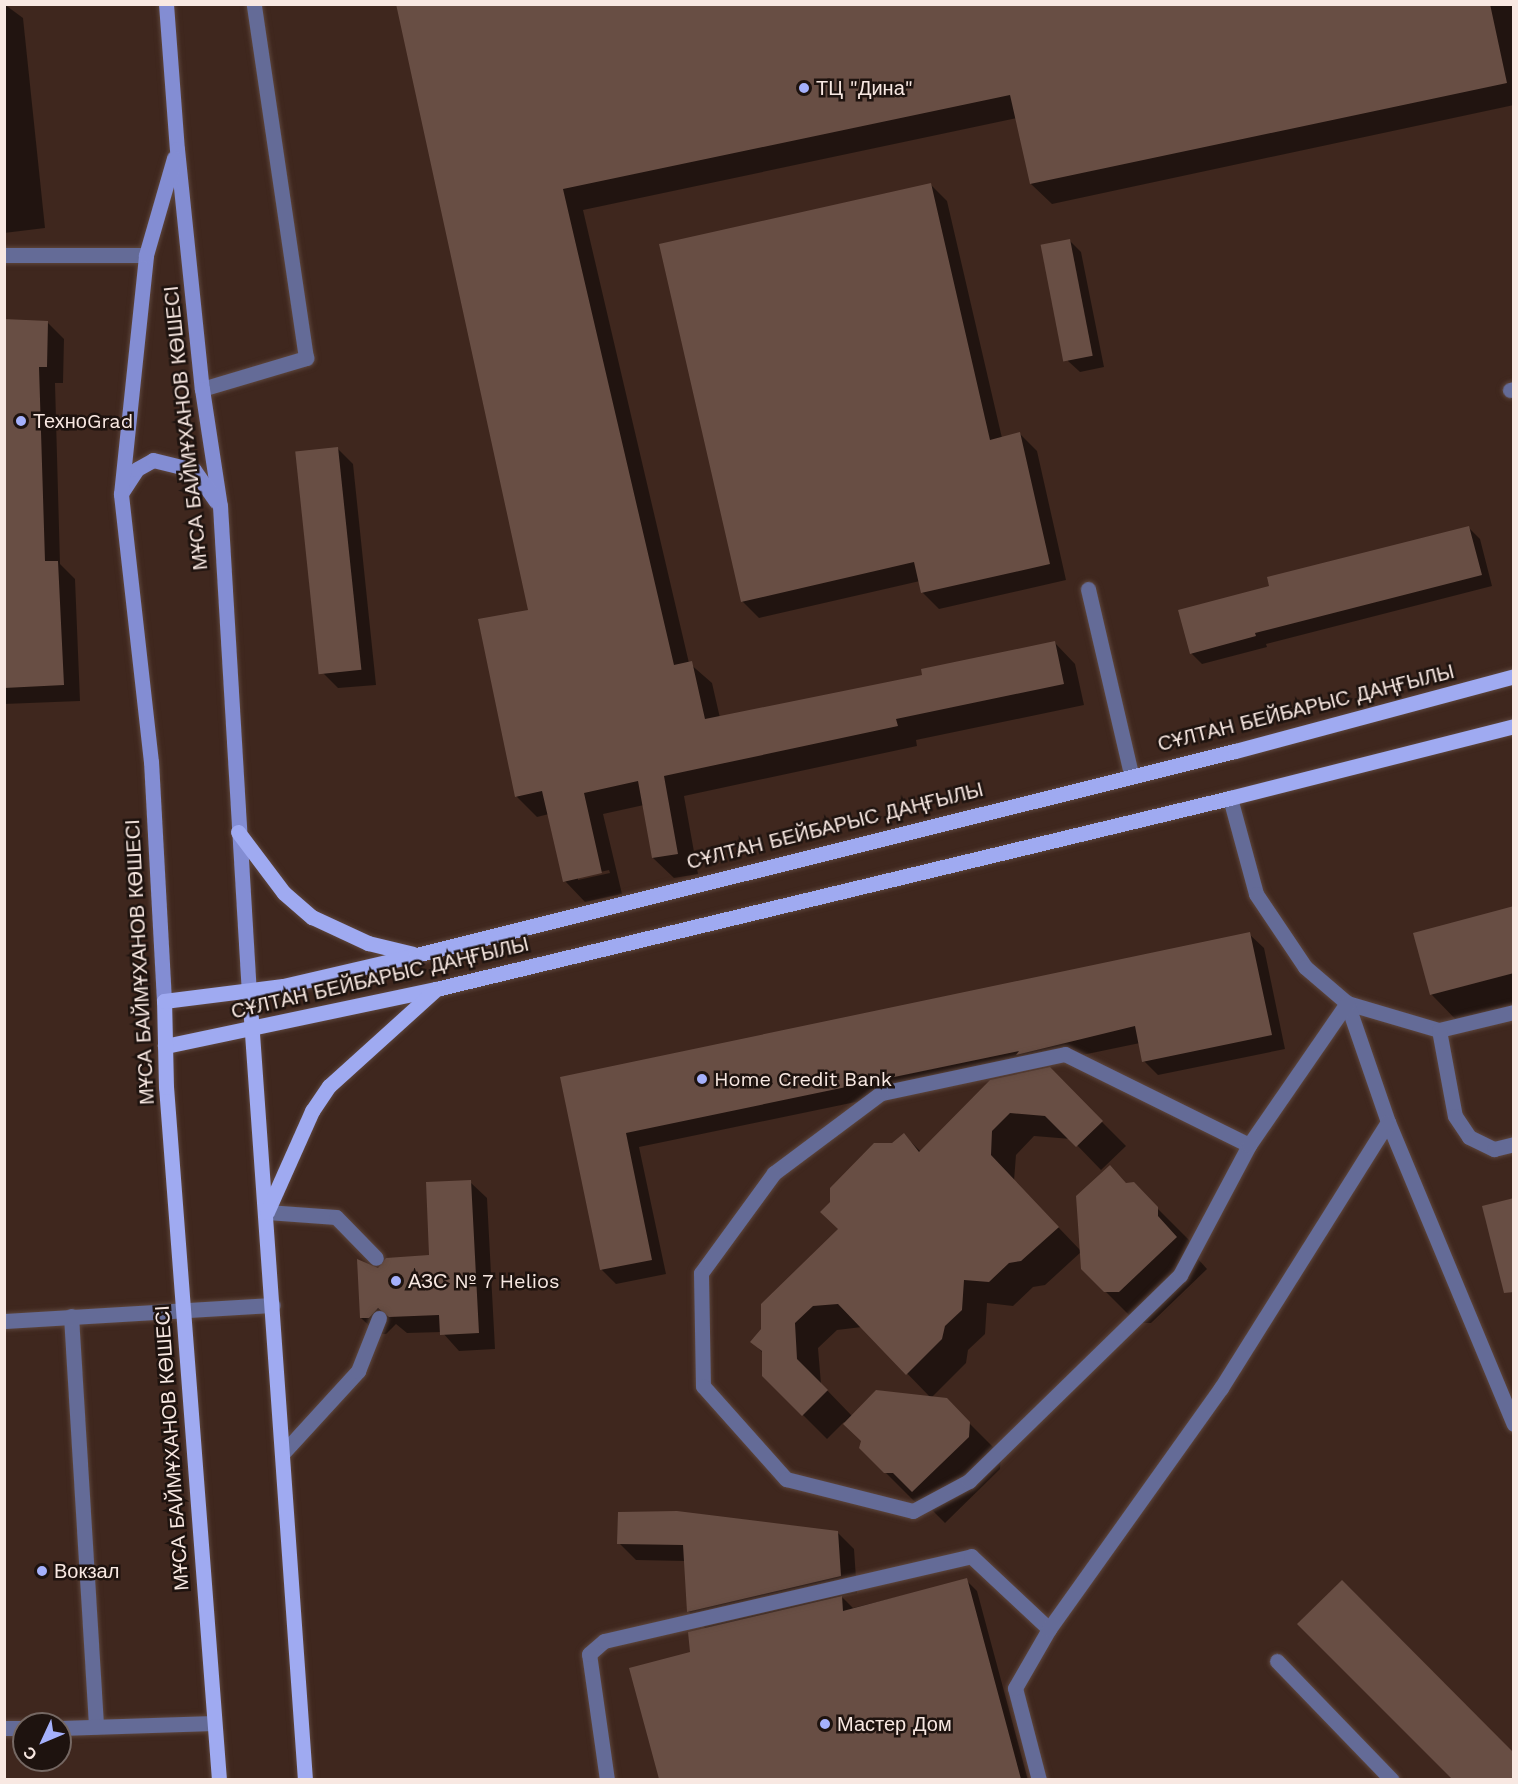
<!DOCTYPE html>
<meta charset="utf-8">
<style>
body{margin:0}
#map{position:relative;width:1518px;height:1784px;overflow:hidden;background:#3f271e;font-family:"Work Sans",sans-serif}
div>[style]{position:absolute}
.shadow>*{inset:0;background:#0007}
.building>*{inset:0;background:#684e44;transform-origin:0 0}
.roads{filter:drop-shadow(0 0 2px #5d463d) drop-shadow(0 0 2px #5d463d)}
.lane>*{height:15px;margin:-7.5px;padding:0 7.5px;transform-origin:7.5px;border-radius:7.5px;background:#646b97}
.secondary>*{height:15px;margin:-7.5px;padding:0 7.5px;transform-origin:7.5px;border-radius:7.5px;background:#838dd3}
.primary>*{height:15px;margin:-7.5px;padding:0 7.5px;transform-origin:7.5px;border-radius:7.5px;background:#9faaf1}
.dots>*{width:16px;height:16px;translate:-50% -50%;box-sizing:border-box;border:3px solid #1e130f;border-radius:50%}
span{translate:-50% -50%;white-space:nowrap;text-align:center;line-height:1.15;-webkit-text-stroke:5px #1e130f;paint-order:stroke}
.poi-label{font-size:20px;color:#f8e8e2}
.left{translate:0 -50%;text-align:left}
.street-label{font-size:20px;color:#f8e8e2}
.frame{position:absolute;inset:0;border:6px solid #f8e8e2;pointer-events:none}
.north{position:absolute;left:12px;top:1712px;width:60px;height:60px;box-sizing:border-box;background:#1e130f;border:2px solid #756863;border-radius:50%;rotate:226deg;font-size:16px;font-weight:700;line-height:24px;text-align:center;color:#f8e8e2}
.north::after{content:'';display:block;margin:auto;width:21px;height:27px;background:#a5b1fc;clip-path:polygon(50% 0,100% 100%,50% 72%,0 100%)}
</style>
<div id="map">
<div class="shadow">
<div style="clip-path:polygon(4px 4px,23px 18px,45px 228px,4px 233px)"></div>
<div style="clip-path:polygon(evenodd,398px 4px,1514px 4px,1514px 105px,1052px 204px,1031px 184px,1017px 118px,583px 210px,689px 663px,712px 683px,720px 718px,924px 676px,1055px 643px,1075px 664px,1084px 705px,916px 740px,917px 746px,684px 796px,698px 874px,674px 878px,653px 858px,644px 805px,603px 814px,622px 894px,585px 902px,565px 881px,549px 814px,537px 817px,516px 796px,530px 611px,398px 4px,609px 870px,610px 873px,578px 880px,578px 877px,609px 870px)"></div>
<div style="clip-path:polygon(930px 184px,947px 201px,1002px 438px,1020px 434px,1037px 451px,1066px 580px,939px 609px,922px 592px,920px 581px,759px 618px,742px 601px)"></div>
<div style="clip-path:polygon(1070px 241px,1081px 252px,1104px 367px,1080px 372px,1068px 361px)"></div>
<div style="clip-path:polygon(4px 321px,47px 322px,64px 339px,63px 383px,55px 383px,60px 564px,75px 579px,80px 701px,4px 704px)"></div>
<div style="clip-path:polygon(338px 449px,353px 464px,376px 685px,338px 688px,323px 673px)"></div>
<div style="clip-path:polygon(1469px 528px,1480px 539px,1492px 586px,1266px 644px,1267px 647px,1202px 664px,1191px 653px,1271px 587px)"></div>
<div style="clip-path:polygon(1514px 908px,1514px 1012px,1462px 1026px,1431px 994px)"></div>
<div style="clip-path:polygon(1249px 934px,1264px 948px,1285px 1049px,1158px 1075px,1144px 1061px,1140px 1043px,639px 1147px,666px 1274px,616px 1284px,602px 1270px,562px 1078px)"></div>
<div style="clip-path:polygon(1049px 1069px,1126px 1146px,1101px 1170px,1071px 1139px,1034px 1136px,1016px 1155px,1014px 1181px,1081px 1251px,1127px 1185px,1133px 1184px,1189px 1240px,1189px 1249px,1207px 1269px,1151px 1323px,1137px 1323px,1082px 1268px,1081px 1252px,1045px 1285px,1033px 1287px,1013px 1306px,987px 1303px,985px 1334px,968px 1350px,966px 1363px,931px 1398px,862px 1327px,837px 1330px,818px 1348px,821px 1384px,853px 1417px,946px 1400px,1001px 1455px,1000px 1469px,945px 1523px,926px 1504px,917px 1504px,861px 1448px,863px 1441px,844px 1422px,827px 1439px,764px 1376px,763px 1353px,752px 1341px,840px 1229px,892px 1144px,904px 1135px,921px 1152px)"></div>
<div style="clip-path:polygon(470px 1182px,487px 1198px,495px 1349px,459px 1351px,442px 1332px,407px 1333px,396px 1324px,386px 1334px,378px 1334px,361px 1318px,378px 1269px,431px 1257px)"></div>
<div style="clip-path:polygon(837px 1532px,854px 1549px,857px 1593px,841px 1596px,853px 1608px,966px 1580px,977px 1591px,1028px 1780px,661px 1780px,631px 1669px,691px 1653px,706px 1629px,688px 1611px,685px 1561px,636px 1560px,619px 1543px)"></div>
<div style="clip-path:polygon(1299px 1624px,1514px 1755px,1514px 1780px,1454px 1780px)"></div>
</div>
<div class="building">
<div style="clip-path:polygon(396px 4px,1490px 4px,1507px 83px,1030px 184px,1010px 95px,563px 189px,674px 665px,692px 661px,705px 719px,922px 675px,921px 669px,1055px 641px,1064px 684px,896px 719px,898px 726px,664px 776px,678px 854px,652px 858px,638px 781px,584px 793px,602px 873px,563px 882px,542px 791px,515px 797px,478px 619px,528px 610px)"></div>
<div style="clip-path:polygon(931px 183px,990px 440px,1020px 432px,1050px 564px,921px 593px,914px 562px,741px 602px,659px 244px)"></div>
<div style="left:1070px;top:239px;width:119px;height:30px;rotate:79deg"></div>
<div style="clip-path:polygon(4px 319px,48px 321px,47px 367px,39px 367px,45px 561px,58px 561px,64px 685px,4px 688px)"></div>
<div style="left:338px;top:447px;width:224px;height:43px;rotate:84deg"></div>
<div style="clip-path:polygon(1469px 526px,1482px 575px,1255px 633px,1256px 636px,1190px 654px,1178px 610px,1269px 586px,1267px 577px)"></div>
<div style="clip-path:polygon(1514px 906px,1514px 973px,1430px 995px,1413px 933px)"></div>
<div style="clip-path:polygon(1250px 932px,1272px 1035px,1142px 1062px,1135px 1026px,1016px 1055px,1019px 1051px,626px 1133px,652px 1260px,600px 1270px,560px 1077px)"></div>
<div style="clip-path:polygon(1050px 1067px,1103px 1121px,1076px 1147px,1045px 1116px,1010px 1113px,992px 1131px,991px 1155px,1059px 1227px,1021px 1261px,1009px 1263px,989px 1282px,964px 1280px,962px 1310px,945px 1326px,942px 1339px,906px 1375px,838px 1304px,813px 1306px,795px 1323px,797px 1359px,828px 1390px,802px 1416px,762px 1376px,762px 1351px,750px 1342px,761px 1329px,761px 1304px,838px 1229px,820px 1212px,830px 1202px,830px 1188px,874px 1143px,892px 1143px,904px 1133px,919px 1152px,990px 1080px)"></div>
<div style="clip-path:polygon(1110px 1165px,1126px 1183px,1134px 1182px,1158px 1207px,1158px 1216px,1177px 1237px,1119px 1292px,1104px 1292px,1081px 1269px,1076px 1196px)"></div>
<div style="clip-path:polygon(471px 1180px,479px 1333px,440px 1335px,439px 1315px,389px 1317px,378px 1308px,369px 1318px,360px 1318px,357px 1259px,378px 1268px,386px 1258px,429px 1255px,426px 1182px)"></div>
<div style="clip-path:polygon(1514px 1198px,1514px 1292px,1504px 1293px,1482px 1206px)"></div>
<div style="clip-path:polygon(876px 1390px,947px 1398px,970px 1422px,969px 1437px,912px 1492px,893px 1473px,884px 1473px,859px 1448px,861px 1441px,843px 1424px)"></div>
<div style="clip-path:polygon(677px 1511px,838px 1531px,841px 1576px,687px 1612px,683px 1545px,617px 1544px,618px 1512px)"></div>
<div style="clip-path:polygon(967px 1578px,1021px 1779px,659px 1779px,629px 1668px,690px 1652px,688px 1632px,842px 1596px,843px 1611px)"></div>
<div style="clip-path:polygon(1342px 1580px,1514px 1753px,1514px 1779px,1452px 1779px,1297px 1624px)"></div>
</div>
<div class="roads">
<div class="lane">
<div style="left:4px;top:255px;width:142px"></div>
<div style="left:202px;top:389px;width:109px;rotate:-16.6deg"></div>
<div style="left:306px;top:358px;width:358px;rotate:-98.4deg"></div>
<div style="left:1510px;top:390px;width:4px;rotate:-14deg"></div>
<div style="left:1088px;top:589px;width:190px;rotate:76.9deg"></div>
<div style="left:1230px;top:798px;width:99px;rotate:74.8deg"></div>
<div style="left:1256px;top:894px;width:88px;rotate:56.1deg"></div>
<div style="left:1305px;top:967px;width:55px;rotate:40.6deg"></div>
<div style="left:1347px;top:1003px;width:96px;rotate:16.4deg"></div>
<div style="left:1439px;top:1030px;width:77px;rotate:-13.5deg"></div>
<div style="left:1347px;top:1003px;width:126px;rotate:71deg"></div>
<div style="left:1388px;top:1122px;width:327px;rotate:67.4deg"></div>
<div style="left:1439px;top:1030px;width:87px;rotate:79.5deg"></div>
<div style="left:1455px;top:1116px;width:25px;rotate:56deg"></div>
<div style="left:1469px;top:1137px;width:28px;rotate:26deg"></div>
<div style="left:1494px;top:1149px;width:21px;rotate:-14deg"></div>
<div style="left:1249px;top:1145px;width:205px;rotate:-153.7deg"></div>
<div style="left:1065px;top:1054px;width:188px;rotate:168deg"></div>
<div style="left:881px;top:1093px;width:134px;rotate:143.2deg"></div>
<div style="left:774px;top:1173px;width:124px;rotate:126.1deg"></div>
<div style="left:701px;top:1273px;width:113px;rotate:89deg"></div>
<div style="left:703px;top:1386px;width:125px;rotate:48.3deg"></div>
<div style="left:786px;top:1479px;width:131px;rotate:14.1deg"></div>
<div style="left:913px;top:1511px;width:64px;rotate:-28.2deg"></div>
<div style="left:969px;top:1481px;width:295px;rotate:-44.3deg"></div>
<div style="left:1180px;top:1275px;width:147px;rotate:-62deg"></div>
<div style="left:1249px;top:1145px;width:173px;rotate:-55.4deg"></div>
<div style="left:267px;top:1212px;width:69px;rotate:4.1deg"></div>
<div style="left:336px;top:1217px;width:57px;rotate:45.7deg"></div>
<div style="left:71px;top:1316px;width:411px;rotate:86.5deg"></div>
<div style="left:4px;top:1321px;width:269px;rotate:-3.4deg"></div>
<div style="left:282px;top:1454px;width:113px;rotate:-47.5deg"></div>
<div style="left:358px;top:1371px;width:57px;rotate:-68.4deg"></div>
<div style="left:1277px;top:1661px;width:165px;rotate:46deg"></div>
<div style="left:4px;top:1728px;width:20px"></div>
<div style="left:60px;top:1728px;width:154px;rotate:-1.9deg"></div>
<div style="left:607px;top:1780px;width:127px;rotate:-98.1deg"></div>
<div style="left:589px;top:1654px;width:20px;rotate:-41deg"></div>
<div style="left:604px;top:1641px;width:377px;rotate:-13deg"></div>
<div style="left:971px;top:1556px;width:107px;rotate:43.1deg"></div>
<div style="left:1039px;top:1780px;width:95px;rotate:-104.6deg"></div>
<div style="left:1015px;top:1688px;width:68px;rotate:-60deg"></div>
<div style="left:1049px;top:1629px;width:296px;rotate:-54.5deg"></div>
<div style="left:1221px;top:1388px;width:314px;rotate:-57.9deg"></div>
</div>
<div class="secondary">
<div style="left:166px;top:4px;width:145px;rotate:85.7deg"></div>
<div style="left:177px;top:149px;width:241px;rotate:84.1deg"></div>
<div style="left:202px;top:389px;width:118px;rotate:81.3deg"></div>
<div style="left:220px;top:506px;width:486px;rotate:86.6deg"></div>
<div style="left:122px;top:492px;width:27px;rotate:-57deg"></div>
<div style="left:137px;top:469px;width:18px;rotate:-29deg"></div>
<div style="left:153px;top:460px;width:42px;rotate:13.7deg"></div>
<div style="left:194px;top:470px;width:38px;rotate:55deg"></div>
<div style="left:164px;top:1001px;width:239px;rotate:-93.1deg"></div>
<div style="left:151px;top:762px;width:270px;rotate:-96.4deg"></div>
<div style="left:121px;top:494px;width:240px;rotate:-84deg"></div>
<div style="left:146px;top:255px;width:101px;rotate:-73.9deg"></div>
</div>
<div class="primary">
<div style="left:238px;top:832px;width:76px;rotate:53deg"></div>
<div style="left:284px;top:893px;width:37px;rotate:41deg"></div>
<div style="left:312px;top:917px;width:62px;rotate:24.9deg"></div>
<div style="left:368px;top:943px;width:46px;rotate:13.7deg"></div>
<div style="left:249px;top:991px;width:791px;rotate:85.94deg"></div>
<div style="left:165px;top:1046px;width:277px;rotate:-11.9deg"></div>
<div style="left:436px;top:989px;width:817px;rotate:-13.53deg"></div>
<div style="left:1230px;top:798px;width:293px;rotate:-14.2deg"></div>
<div style="left:267px;top:1212px;width:111px;rotate:-66deg"></div>
<div style="left:312px;top:1111px;width:30px;rotate:-56deg"></div>
<div style="left:329px;top:1086px;width:142px;rotate:-42.1deg"></div>
<div style="left:219px;top:1780px;width:695px;rotate:-94.37deg"></div>
<div style="left:166px;top:1087px;width:86px;rotate:-91.3deg"></div>
<div style="left:164px;top:1001px;width:120px;rotate:-7.2deg"></div>
<div style="left:283px;top:986px;width:137px;rotate:-13.1deg"></div>
<div style="left:416px;top:955px;width:844px;rotate:-13.99deg"></div>
<div style="left:1235px;top:751px;width:289px;rotate:-15deg"></div>
</div>
</div>
<div class="dots">
<div style="left:804px;top:88px;background:#a5b1fc"></div>
<div style="left:21px;top:421px;background:#a5b1fc"></div>
<div style="left:702px;top:1079px;background:#a5b1fc"></div>
<div style="left:396px;top:1281px;background:#a5b1fc"></div>
<div style="left:42px;top:1571px;background:#a5b1fc"></div>
<div style="left:825px;top:1724px;background:#a5b1fc"></div>
</div>
<div class="poi-label">
<span class="left" style="left:816px;top:88px">ТЦ "Дина"</span>
<span class="left" style="left:33px;top:421px">ТехноGrad</span>
<span class="left" style="left:714px;top:1079px">Home Credit Bank</span>
<span class="left" style="left:408px;top:1281px">АЗС № 7 Helios</span>
<span class="left" style="left:54px;top:1571px">Вокзал</span>
<span class="left" style="left:837px;top:1724px">Мастер Дом</span>
</div>
<div class="street-label">
<span style="left:186px;top:428px;rotate:-96deg">МҰСА БАЙМҰХАНОВ КӨШЕСІ</span>
<span style="left:1306px;top:708px;rotate:-14deg">СҰЛТАН БЕЙБАРЫС ДАҢҒЫЛЫ</span>
<span style="left:835px;top:826px;rotate:-14deg">СҰЛТАН БЕЙБАРЫС ДАҢҒЫЛЫ</span>
<span style="left:140px;top:962px;rotate:-93deg">МҰСА БАЙМҰХАНОВ КӨШЕСІ</span>
<span style="left:380px;top:978px;rotate:-13deg">СҰЛТАН БЕЙБАРЫС ДАҢҒЫЛЫ</span>
<span style="left:172px;top:1448px;rotate:-94deg">МҰСА БАЙМҰХАНОВ КӨШЕСІ</span>
</div>
<div class="frame"></div>
<div class="north">С</div>
</div>
